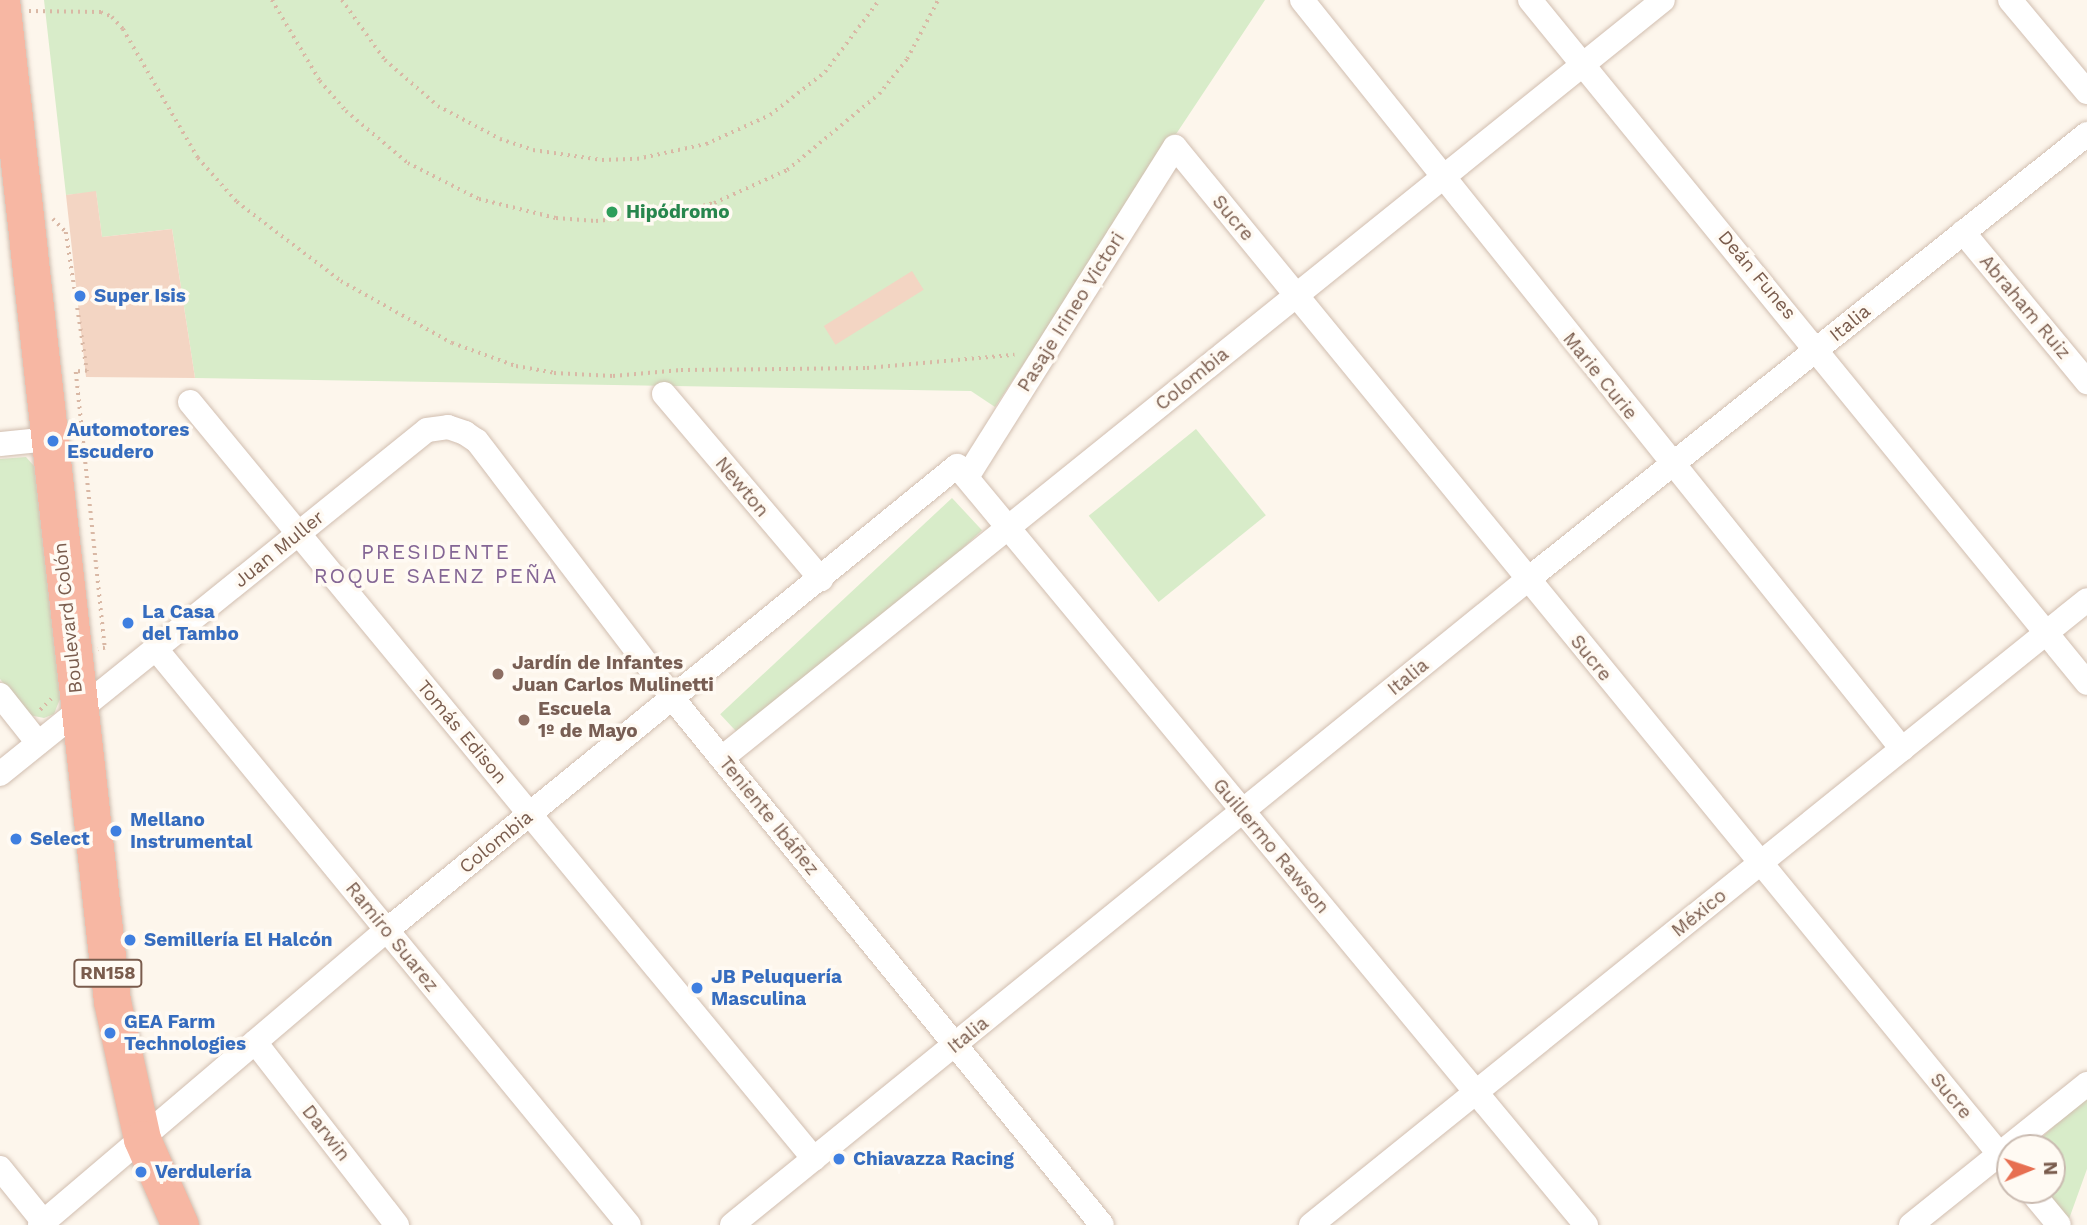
<!DOCTYPE html>
<meta charset="utf-8">
<style>
body{margin:0}
#map{position:relative;width:2087px;height:1225px;overflow:hidden;background:#fdf6ec;font-family:"Work Sans",sans-serif}
div>[style]{position:absolute}
.green>*{inset:0;background:#d8ecc9;transform-origin:0 0}
.building>*{inset:0;background:#f3d5c3;transform-origin:0 0}
.path>*{height:3.5px;margin-top:-1.75px;transform-origin:0;background:repeating-linear-gradient(90deg,#d9b8a5 0 2px,transparent 0 7px)}
.roads{filter:drop-shadow(0 0 2px #d1beb0) drop-shadow(0 0 2px #d1beb0)}
.minor>*{height:24px;margin:-12px;padding:0 12px;transform-origin:12px;border-radius:12px;background:#fff}
.highway>*{height:37px;margin:-18.5px;padding:0 18.5px;transform-origin:18.5px;border-radius:18.5px;background:#f7b7a3}
.dots>*{width:19px;height:19px;translate:-50% -50%;box-sizing:border-box;border:4px solid #fffaf3;border-radius:50%}
span{translate:-50% -50%;white-space:nowrap;text-align:center;line-height:1.15;-webkit-text-stroke:7px #fffaf3;paint-order:stroke}
.shield-label span{padding:2px 5px;background:#fffaf3;border:2px solid;border-radius:5px;-webkit-text-stroke-width:0}
.shield-label{font-size:18px;color:#7a5c4d;font-weight:700}
.leisure-label{font-size:19px;color:#27864d;font-weight:700}
.left{translate:0 -50%;text-align:left}
.street-label{font-size:19px;color:#7a5c4d}
.shop-label{font-size:19px;color:#366cbe;font-weight:700}
.education-label{font-size:19px;color:#785e54;font-weight:700}
.neighbourhood-label{font-size:21px;color:#846695;letter-spacing:2px}
.north{position:absolute;left:1996px;top:1134px;width:70px;height:70px;box-sizing:border-box;background:#fffaf3;border:2px solid #cabbb1;border-radius:50%;rotate:88deg;font-size:19px;font-weight:700;line-height:28px;text-align:center;color:#7a5c4d}
.north::after{content:'';display:block;margin:auto;width:24px;height:32px;background:#e76f51;clip-path:polygon(50% 0,100% 100%,50% 72%,0 100%)}
</style>
<div id="map">
<div class="green">
<div style="clip-path:polygon(44px 0,1265px 0,995px 407px,971px 391px,195px 378px,172px 229px,102px 237px,96px 192px,66px 195px)"></div>
<div style="left:1196px;top:429px;width:111px;height:138px;rotate:51deg"></div>
<div style="clip-path:polygon(26px 457px,34px 466px,60px 699px,54px 714px,44px 718px,29px 715px,0 679px,0 459px)"></div>
<div style="left:952px;top:498px;width:44px;height:317px;rotate:47deg"></div>
<div style="clip-path:polygon(2087px 1096px,2087px 1169px,2069px 1219px,2045px 1190px,2052px 1190px,2052px 1148px,2030px 1148px)"></div>
</div>
<div class="building">
<div style="clip-path:polygon(96px 191px,102px 237px,172px 229px,195px 378px,86px 377px,66px 195px)"></div>
<div style="left:912px;top:271px;width:22px;height:104px;rotate:58deg"></div>
</div>
<div class="path">
<div style="left:272px;top:0;width:94px;rotate:59.3deg"></div>
<div style="left:320px;top:81px;width:40px;rotate:49deg"></div>
<div style="left:346px;top:111px;width:81px;rotate:40deg"></div>
<div style="left:408px;top:163px;width:80px;rotate:26.9deg"></div>
<div style="left:479px;top:199px;width:79px;rotate:13.9deg"></div>
<div style="left:556px;top:218px;width:40px;rotate:4.3deg"></div>
<div style="left:596px;top:221px;width:80px;rotate:-5.7deg"></div>
<div style="left:676px;top:213px;width:39px;rotate:-15deg"></div>
<div style="left:714px;top:203px;width:80px;rotate:-24.3deg"></div>
<div style="left:787px;top:170px;width:119px;rotate:-39.6deg"></div>
<div style="left:879px;top:94px;width:45px;rotate:-51.3deg"></div>
<div style="left:907px;top:59px;width:67px;rotate:-62.3deg"></div>
<div style="left:342px;top:0;width:74px;rotate:54.4deg"></div>
<div style="left:385px;top:60px;width:70px;rotate:41deg"></div>
<div style="left:438px;top:106px;width:70px;rotate:28deg"></div>
<div style="left:500px;top:139px;width:35px;rotate:18deg"></div>
<div style="left:533px;top:150px;width:70px;rotate:8.2deg"></div>
<div style="left:602px;top:160px;width:35px;rotate:-2deg"></div>
<div style="left:637px;top:159px;width:71px;rotate:-12.3deg"></div>
<div style="left:706px;top:144px;width:70px;rotate:-24.4deg"></div>
<div style="left:770px;top:115px;width:70px;rotate:-38deg"></div>
<div style="left:825px;top:72px;width:90px;rotate:-53.1deg"></div>
<div style="left:29px;top:11px;width:72px;rotate:0.8deg"></div>
<div style="left:101px;top:12px;width:12px;rotate:24deg"></div>
<div style="left:112px;top:17px;width:16px;rotate:47deg"></div>
<div style="left:123px;top:29px;width:149px;rotate:59.8deg"></div>
<div style="left:198px;top:158px;width:59px;rotate:48.4deg"></div>
<div style="left:237px;top:202px;width:131px;rotate:37.2deg"></div>
<div style="left:341px;top:281px;width:127px;rotate:29.2deg"></div>
<div style="left:452px;top:343px;width:68px;rotate:19.8deg"></div>
<div style="left:516px;top:366px;width:39px;rotate:10deg"></div>
<div style="left:554px;top:373px;width:59px;rotate:2.9deg"></div>
<div style="left:613px;top:376px;width:68px;rotate:-5deg"></div>
<div style="left:681px;top:370px;width:186px;rotate:-0.6deg"></div>
<div style="left:867px;top:368px;width:148px;rotate:-5.1deg"></div>
<div style="left:53px;top:219px;width:18px;rotate:45deg"></div>
<div style="left:66px;top:232px;width:141px;rotate:81.4deg"></div>
<div style="left:87px;top:371px;width:11px;rotate:175deg"></div>
<div style="left:76px;top:372px;width:278px;rotate:84deg"></div>
<div style="left:105px;top:648px;width:7px;rotate:164deg"></div>
<div style="left:40px;top:710px;width:17px;rotate:-45deg"></div>
</div>
<div class="roads">
<div class="minor">
<div style="left:1302px;top:0;width:960px;rotate:51.3deg"></div>
<div style="left:1530px;top:0;width:881px;rotate:50.8deg"></div>
<div style="left:2010px;top:0;width:120px;rotate:50.1deg"></div>
<div style="left:1963px;top:232px;width:195px;rotate:50.4deg"></div>
<div style="left:664px;top:394px;width:243px;rotate:49.7deg"></div>
<div style="left:190px;top:402px;width:981px;rotate:50.5deg"></div>
<div style="left:0;top:444px;width:49px;rotate:-5.8deg"></div>
<div style="left:967px;top:477px;width:390px;rotate:-57.8deg"></div>
<div style="left:1175px;top:147px;width:1318px;rotate:50.7deg"></div>
<div style="left:156px;top:649px;width:745px;rotate:50.61deg"></div>
<div style="left:0;top:695px;width:61px;rotate:51.6deg"></div>
<div style="left:722px;top:758px;width:1208px;rotate:-38.85deg"></div>
<div style="left:0;top:774px;width:548px;rotate:-38.86deg"></div>
<div style="left:427px;top:430px;width:21px;rotate:-8deg"></div>
<div style="left:448px;top:427px;width:18px;rotate:19deg"></div>
<div style="left:465px;top:433px;width:14px;rotate:34deg"></div>
<div style="left:477px;top:441px;width:325px;rotate:52.7deg"></div>
<div style="left:674px;top:700px;width:677px;rotate:50.81deg"></div>
<div style="left:255px;top:1042px;width:232px;rotate:52.2deg"></div>
<div style="left:0;top:1168px;width:73px;rotate:51.1deg"></div>
<div style="left:2030px;top:1190px;width:45px;rotate:50.4deg"></div>
<div style="left:40px;top:1225px;width:455px;rotate:-40.4deg"></div>
<div style="left:387px;top:930px;width:735px;rotate:-39.15deg"></div>
<div style="left:957px;top:466px;width:986px;rotate:50.35deg"></div>
<div style="left:732px;top:1225px;width:1024px;rotate:-39.05deg"></div>
<div style="left:1527px;top:580px;width:716px;rotate:-38.53deg"></div>
<div style="left:1311px;top:1225px;width:996px;rotate:-38.85deg"></div>
<div style="left:1911px;top:1225px;width:226px;rotate:-38.7deg"></div>
</div>
<div class="highway">
<div style="left:1px;top:0;width:1007px;rotate:83.67deg"></div>
<div style="left:112px;top:1001px;width:141px;rotate:77.7deg"></div>
<div style="left:142px;top:1139px;width:94px;rotate:66.2deg"></div>
</div>
</div>
<div class="dots">
<div style="left:612px;top:212px;background:#2e9e5b"></div>
<div style="left:80px;top:296px;background:#3f7fe0"></div>
<div style="left:53px;top:441px;background:#3f7fe0"></div>
<div style="left:128px;top:623px;background:#3f7fe0"></div>
<div style="left:498px;top:674px;background:#8d6e63"></div>
<div style="left:524px;top:720px;background:#8d6e63"></div>
<div style="left:116px;top:831px;background:#3f7fe0"></div>
<div style="left:16px;top:839px;background:#3f7fe0"></div>
<div style="left:130px;top:940px;background:#3f7fe0"></div>
<div style="left:697px;top:988px;background:#3f7fe0"></div>
<div style="left:110px;top:1033px;background:#3f7fe0"></div>
<div style="left:839px;top:1159px;background:#3f7fe0"></div>
<div style="left:141px;top:1172px;background:#3f7fe0"></div>
</div>
<div class="shield-label">
<span style="left:108px;top:973px">RN158</span>
</div>
<div class="leisure-label">
<span class="left" style="left:626px;top:212px">Hipódromo</span>
</div>
<div class="street-label">
<span style="left:1233px;top:218px;rotate:50deg">Sucre</span>
<span style="left:1757px;top:275px;rotate:50deg">Deán Funes</span>
<span style="left:2025px;top:307px;rotate:50deg">Abraham Ruiz</span>
<span style="left:1071px;top:312px;rotate:-58deg">Pasaje Irineo Victori</span>
<span style="left:1850px;top:323px;rotate:-39deg">Italia</span>
<span style="left:1600px;top:376px;rotate:51deg">Marie Curie</span>
<span style="left:1192px;top:379px;rotate:-39deg">Colombia</span>
<span style="left:742px;top:487px;rotate:50deg">Newton</span>
<span style="left:279px;top:549px;rotate:-39deg">Juan Muller</span>
<span style="left:68px;top:618px;rotate:-96deg">Boulevard Colón</span>
<span style="left:1591px;top:658px;rotate:51deg">Sucre</span>
<span style="left:1408px;top:677px;rotate:-39deg">Italia</span>
<span style="left:462px;top:732px;rotate:50deg">Tomás Edison</span>
<span style="left:769px;top:816px;rotate:51deg">Teniente Ibáñez</span>
<span style="left:496px;top:842px;rotate:-39deg">Colombia</span>
<span style="left:1271px;top:846px;rotate:50deg">Guillermo Rawson</span>
<span style="left:1699px;top:913px;rotate:-39deg">México</span>
<span style="left:392px;top:937px;rotate:51deg">Ramiro Suarez</span>
<span style="left:968px;top:1035px;rotate:-39deg">Italia</span>
<span style="left:1951px;top:1096px;rotate:50deg">Sucre</span>
<span style="left:326px;top:1133px;rotate:52deg">Darwin</span>
</div>
<div class="shop-label">
<span class="left" style="left:94px;top:296px">Super Isis</span>
<span class="left" style="left:67px;top:441px">Automotores<br>Escudero</span>
<span class="left" style="left:142px;top:623px">La Casa<br>del Tambo</span>
<span class="left" style="left:130px;top:831px">Mellano<br>Instrumental</span>
<span class="left" style="left:30px;top:839px">Select</span>
<span class="left" style="left:144px;top:940px">Semillería El Halcón</span>
<span class="left" style="left:711px;top:988px">JB Peluquería<br>Masculina</span>
<span class="left" style="left:124px;top:1033px">GEA Farm<br>Technologies</span>
<span class="left" style="left:853px;top:1159px">Chiavazza Racing</span>
<span class="left" style="left:155px;top:1172px">Verdulería</span>
</div>
<div class="education-label">
<span class="left" style="left:512px;top:674px">Jardín de Infantes<br>Juan Carlos Mulinetti</span>
<span class="left" style="left:538px;top:720px">Escuela<br>1º de Mayo</span>
</div>
<div class="neighbourhood-label">
<span style="left:436px;top:564px">PRESIDENTE<br>ROQUE SAENZ PEÑA</span>
</div>
<div class="north">N</div>
</div>
